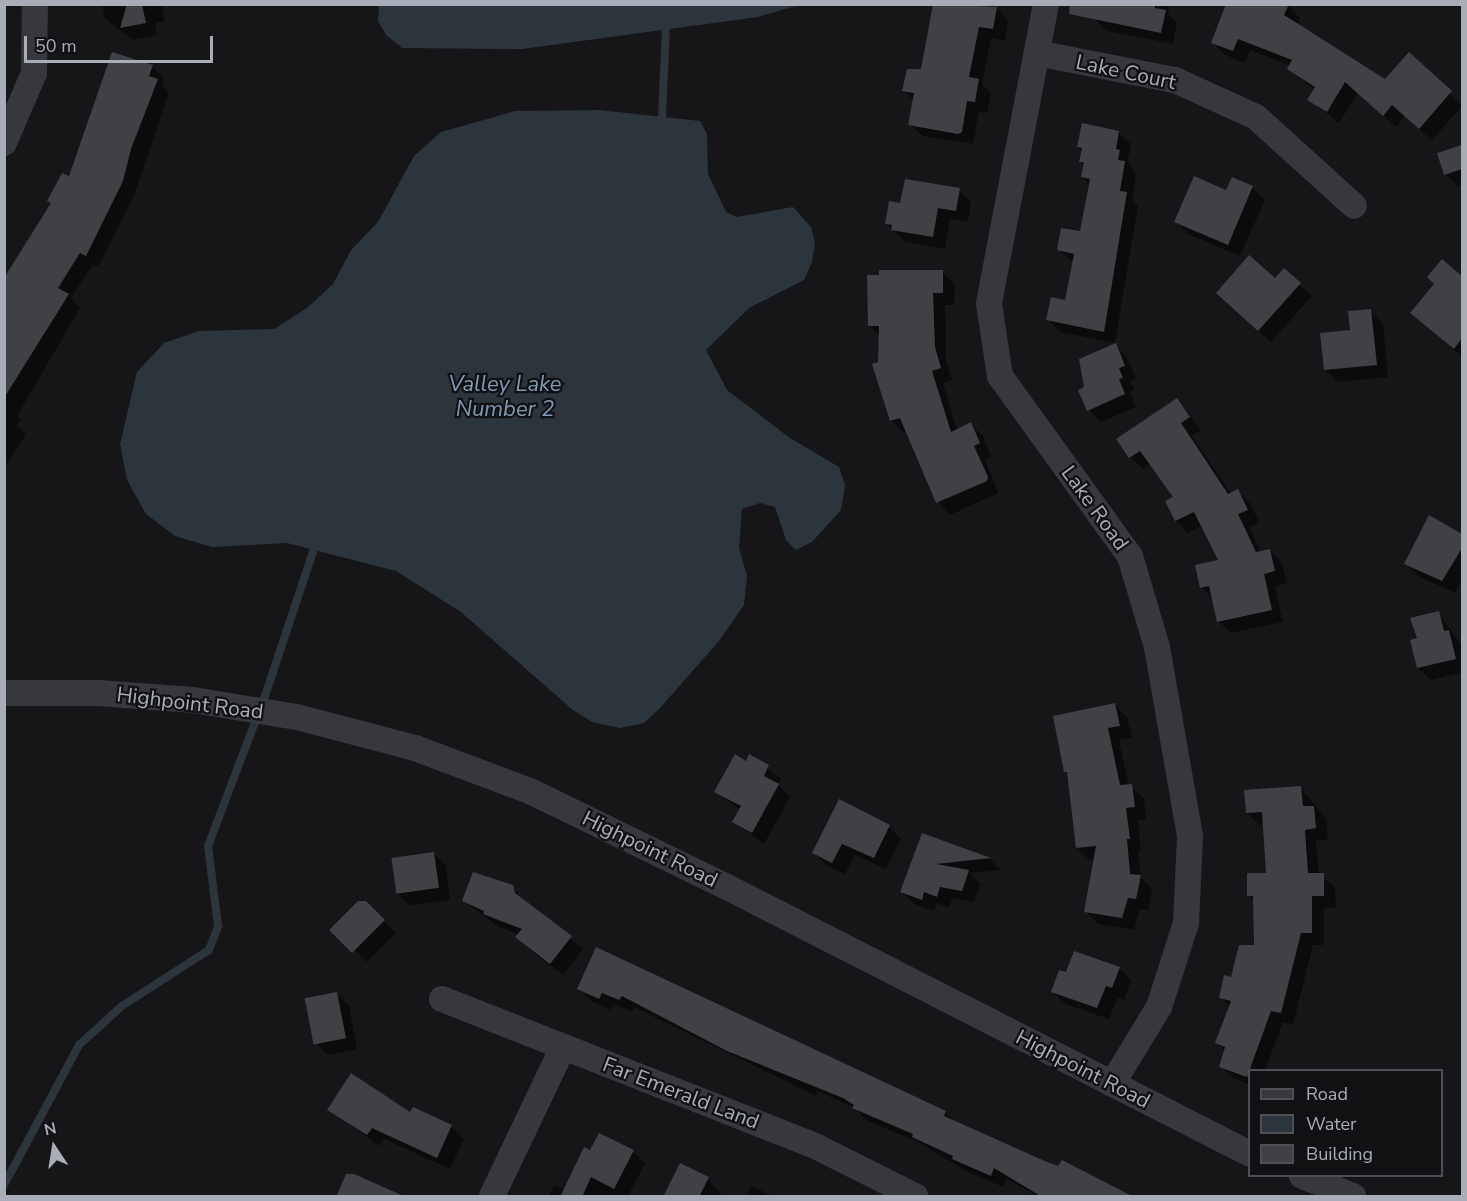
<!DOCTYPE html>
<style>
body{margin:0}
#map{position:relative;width:1467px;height:1201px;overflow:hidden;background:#161618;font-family:"Nunito Sans",sans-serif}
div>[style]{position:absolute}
.water>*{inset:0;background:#2c353c}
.shadow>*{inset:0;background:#0007;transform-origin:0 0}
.stream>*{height:8px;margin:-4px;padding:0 4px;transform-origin:4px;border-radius:4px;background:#2c353c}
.building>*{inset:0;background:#404145;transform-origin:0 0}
.minor>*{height:26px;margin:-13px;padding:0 13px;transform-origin:13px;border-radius:13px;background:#37383d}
span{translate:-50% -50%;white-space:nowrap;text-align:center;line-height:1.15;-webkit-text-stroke:4.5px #111113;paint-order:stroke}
.street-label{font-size:21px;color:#a8adb8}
.water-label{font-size:22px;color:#7f9bb3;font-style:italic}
.frame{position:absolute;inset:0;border:6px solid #a8adb8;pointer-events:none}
.legend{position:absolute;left:1248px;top:1069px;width:195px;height:108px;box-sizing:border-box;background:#111113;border:2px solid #4d4f55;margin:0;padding:8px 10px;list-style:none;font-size:18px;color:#a8adb8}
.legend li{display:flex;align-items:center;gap:12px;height:30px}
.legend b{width:30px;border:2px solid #4d4f55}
.north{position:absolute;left:24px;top:1117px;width:60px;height:60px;-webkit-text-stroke:4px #111113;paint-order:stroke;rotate:348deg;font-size:16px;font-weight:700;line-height:24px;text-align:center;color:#a8adb8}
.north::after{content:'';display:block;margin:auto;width:21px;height:27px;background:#a8adb8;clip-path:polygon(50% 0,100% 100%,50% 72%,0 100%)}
.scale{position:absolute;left:24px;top:36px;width:189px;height:27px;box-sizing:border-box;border:3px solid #a8adb8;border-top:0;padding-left:8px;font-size:18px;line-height:21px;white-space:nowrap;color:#a8adb8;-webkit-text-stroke:4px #111113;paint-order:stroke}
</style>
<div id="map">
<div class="water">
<div style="clip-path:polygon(379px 5px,379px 4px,799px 5px,758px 17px,522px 49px,402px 48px,386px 35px,378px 21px)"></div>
<div style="clip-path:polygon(599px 110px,700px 121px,707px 134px,708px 174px,726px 212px,737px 217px,793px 207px,811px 227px,815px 243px,812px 262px,804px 280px,749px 308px,706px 350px,727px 390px,790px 438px,839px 467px,845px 485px,841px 510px,812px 542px,796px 550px,786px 540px,775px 507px,760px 503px,742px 509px,739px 548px,747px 576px,744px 605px,719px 641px,660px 708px,644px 723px,620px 728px,592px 722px,573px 710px,461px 612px,396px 571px,287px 543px,212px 547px,175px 536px,146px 514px,127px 480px,120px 444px,137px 372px,164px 343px,199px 331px,274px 329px,307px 308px,333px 284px,351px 250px,378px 222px,414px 156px,441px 132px,515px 111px)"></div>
</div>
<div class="shadow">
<div style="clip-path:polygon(102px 4px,162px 4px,165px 22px,155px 23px,157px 35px,133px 40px,105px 19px)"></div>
<div style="clip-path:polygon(933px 4px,993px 4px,1008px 20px,1005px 41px,991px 38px,982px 84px,991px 93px,987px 113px,979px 112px,973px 144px,922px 136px,910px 124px,914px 101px,904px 91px,922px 70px)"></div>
<div style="clip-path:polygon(1098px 4px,1169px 4px,1168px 14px,1177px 23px,1173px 44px,1107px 31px,1095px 19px)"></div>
<div style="clip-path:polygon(1288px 5px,1300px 18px,1297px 25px,1385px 81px,1409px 54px,1462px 106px,1432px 140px,1405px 116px,1396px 127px,1358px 93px,1339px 123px,1309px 99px,1315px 90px,1289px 69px,1291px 66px,1250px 50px,1245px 63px,1225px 55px,1213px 43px)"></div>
<div style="clip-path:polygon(152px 66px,164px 79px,162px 85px,169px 93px,135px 193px,98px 267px,93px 264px,71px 298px,80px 308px,17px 416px,21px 420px,17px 426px,26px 434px,4px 469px,4px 285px,69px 178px)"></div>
<div style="clip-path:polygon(1118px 132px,1131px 144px,1128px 160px,1136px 175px,1132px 200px,1138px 206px,1115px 343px,1060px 332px,1048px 319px,1066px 302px,1074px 263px,1059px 250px,1081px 233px,1090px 184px,1082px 177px,1085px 165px,1079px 147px)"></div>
<div style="clip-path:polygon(1462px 147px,1462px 185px,1458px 186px,1445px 174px,1439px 154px)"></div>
<div style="clip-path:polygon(1233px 179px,1252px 187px,1265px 200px,1240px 256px,1188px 234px,1176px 221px,1227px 192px)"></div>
<div style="clip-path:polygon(959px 190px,971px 202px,968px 222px,950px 219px,945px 249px,905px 242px,887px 224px,901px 205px)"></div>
<div style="clip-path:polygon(1442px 261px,1462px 278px,1462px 357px,1412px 313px,1436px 284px)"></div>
<div style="clip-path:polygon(1284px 270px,1312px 296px,1271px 342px,1230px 305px,1275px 280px)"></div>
<div style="clip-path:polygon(942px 272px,955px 284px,954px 305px,945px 305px,946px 360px,952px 380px,943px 383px,957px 430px,970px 424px,983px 436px,991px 456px,985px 459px,998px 493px,950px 515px,938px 502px,907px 431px,903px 433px,891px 420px,880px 363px,880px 336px,869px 325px)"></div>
<div style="clip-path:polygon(1370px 311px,1383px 323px,1388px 377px,1338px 382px,1326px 370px)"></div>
<div style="clip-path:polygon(1115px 345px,1127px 357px,1136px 378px,1130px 381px,1134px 390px,1130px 392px,1136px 407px,1101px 422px,1089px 410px,1086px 388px)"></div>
<div style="clip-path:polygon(1177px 400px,1201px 430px,1192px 436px,1231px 494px,1238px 491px,1250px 503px,1259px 522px,1249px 527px,1261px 552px,1270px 550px,1282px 562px,1287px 583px,1275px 586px,1283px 622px,1231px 633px,1218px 621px,1213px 599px,1202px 587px,1220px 561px,1203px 525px,1188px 533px,1176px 521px,1175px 497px,1151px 463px,1143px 469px,1130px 457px)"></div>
<div style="clip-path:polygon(1429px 517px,1462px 535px,1462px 580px,1455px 593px,1418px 576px,1406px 564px)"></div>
<div style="clip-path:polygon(1438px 613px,1461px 644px,1462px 672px,1431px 680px,1418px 668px,1419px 639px)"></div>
<div style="clip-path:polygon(1115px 705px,1127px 717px,1132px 738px,1119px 740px,1129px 786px,1144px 798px,1146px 819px,1138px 820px,1141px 851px,1138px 851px,1141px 878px,1152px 889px,1148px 910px,1140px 909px,1134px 930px,1098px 924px,1086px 911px,1095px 859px,1089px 860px,1077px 848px,1069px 776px,1065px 772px)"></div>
<div style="clip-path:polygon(750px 756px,781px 779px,778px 784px,790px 797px,764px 844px,734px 822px,740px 810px,716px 791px)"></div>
<div style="clip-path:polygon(1300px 787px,1326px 819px,1328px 840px,1316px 841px,1319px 875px,1335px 887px,1336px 908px,1324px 908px,1324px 945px,1313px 945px,1293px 1025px,1283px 1022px,1265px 1070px,1250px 1070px,1250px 1085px,1233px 1078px,1221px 1066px,1225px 1051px,1217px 1043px,1230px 1007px,1221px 997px,1256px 947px,1255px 902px,1249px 895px,1268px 875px,1264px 824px,1259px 825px,1247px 813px)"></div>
<div style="clip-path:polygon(889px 827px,901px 839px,886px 869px,855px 855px,845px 874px,826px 865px,814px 853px)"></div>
<div style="clip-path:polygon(922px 835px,990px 859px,1001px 870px,970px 873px,980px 884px,974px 902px,952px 898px,949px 908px,937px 903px,934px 911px,914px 904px,902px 892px)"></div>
<div style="clip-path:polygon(434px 854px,446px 866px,450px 900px,409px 905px,397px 893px)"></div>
<div style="clip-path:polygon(512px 887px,525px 903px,583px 949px,563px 975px,529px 949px,517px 937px,519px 935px,497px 926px,464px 901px)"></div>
<div style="left:362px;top:899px;width:48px;height:41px;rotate:45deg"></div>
<div style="clip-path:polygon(596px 949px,945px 1112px,957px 1123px,1121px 1196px,1038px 1196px,1007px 1179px,1003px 1187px,966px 1171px,920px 1143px,866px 1120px,856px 1109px,818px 1091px,816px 1096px,634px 1007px,632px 1012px,614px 1004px,611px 1010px,591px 1001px,579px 989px)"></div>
<div style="clip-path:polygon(1119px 968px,1131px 980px,1124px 1000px,1118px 997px,1109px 1019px,1065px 1004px,1053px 992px,1067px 974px)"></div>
<div style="clip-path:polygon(337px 994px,349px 1006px,357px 1049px,328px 1055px,316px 1043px)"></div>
<div style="clip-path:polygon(329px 1109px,411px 1114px,413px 1109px,451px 1127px,464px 1139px,450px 1169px,384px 1139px,379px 1146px)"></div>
<div style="clip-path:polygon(633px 1151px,645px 1163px,628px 1196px,549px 1196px,554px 1185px,565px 1190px,590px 1152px)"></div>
<div style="clip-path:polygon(708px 1179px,722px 1196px,665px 1196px)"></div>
<div style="clip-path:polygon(752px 1186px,772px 1196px,746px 1196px)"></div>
</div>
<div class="stream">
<div style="left:662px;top:118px;width:90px;rotate:-87.5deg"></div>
<div style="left:4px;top:1185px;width:159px;rotate:-61.8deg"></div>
<div style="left:79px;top:1045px;width:58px;rotate:-42.2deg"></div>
<div style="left:122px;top:1006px;width:103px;rotate:-32.8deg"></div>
<div style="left:209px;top:950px;width:26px;rotate:-69deg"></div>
<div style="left:218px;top:926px;width:81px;rotate:-97.1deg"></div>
<div style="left:208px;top:846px;width:160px;rotate:-69.2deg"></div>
<div style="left:265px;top:696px;width:155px;rotate:-71.6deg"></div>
</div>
<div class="building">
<div style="clip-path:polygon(127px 4px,142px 4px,146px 23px,120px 28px)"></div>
<div style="clip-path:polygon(933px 4px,997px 7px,993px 29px,979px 27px,969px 77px,979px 79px,975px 102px,967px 101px,962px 132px,958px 134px,908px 125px,914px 93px,902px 91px,907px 69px,921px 69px)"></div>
<div style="clip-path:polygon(1070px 4px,1155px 4px,1155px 8px,1166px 10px,1161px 33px,1069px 14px)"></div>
<div style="clip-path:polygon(1226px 4px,1289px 4px,1284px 15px,1385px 79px,1409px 52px,1452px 91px,1419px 129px,1392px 105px,1383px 116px,1345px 82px,1327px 112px,1307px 100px,1315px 87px,1287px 69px,1292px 60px,1238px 39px,1233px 51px,1211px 43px)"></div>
<div style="clip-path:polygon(112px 52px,153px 65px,149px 76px,158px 79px,131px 149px,123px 181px,86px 256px,80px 253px,58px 288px,69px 294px,4px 398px,4px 278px,51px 203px,47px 201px,62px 173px,69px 176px)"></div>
<div style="clip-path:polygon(1082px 123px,1119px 131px,1116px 149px,1120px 150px,1118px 160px,1125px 161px,1120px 191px,1127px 192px,1104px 332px,1046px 320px,1051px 297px,1065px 300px,1074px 254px,1057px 250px,1061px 228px,1080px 231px,1090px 179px,1081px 177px,1084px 162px,1079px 162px,1082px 148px,1077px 147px)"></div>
<div style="clip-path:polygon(1462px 145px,1462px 169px,1444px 175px,1437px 153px)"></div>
<div style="clip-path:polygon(1194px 176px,1226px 190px,1232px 177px,1253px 186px,1228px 245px,1174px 222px)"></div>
<div style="clip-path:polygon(905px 179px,960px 188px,956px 211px,938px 208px,933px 237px,891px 230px,892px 225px,885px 224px,889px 201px,900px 203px)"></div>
<div style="clip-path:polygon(1249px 255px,1275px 278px,1284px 268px,1301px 283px,1258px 331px,1216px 293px)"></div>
<div style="clip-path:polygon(1442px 259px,1462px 276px,1462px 338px,1454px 349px,1410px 313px,1434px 284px,1427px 277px)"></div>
<div style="clip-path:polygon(879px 270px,943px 270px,943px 293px,933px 293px,935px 347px,941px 368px,932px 371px,951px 432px,971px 422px,980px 443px,974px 446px,988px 477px,987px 481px,936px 503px,900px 418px,890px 421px,872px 364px,878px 362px,879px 326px,868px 326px,867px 275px,879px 275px)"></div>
<div style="clip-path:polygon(1371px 309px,1377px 365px,1324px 370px,1320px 333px,1350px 330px,1348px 311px)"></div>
<div style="clip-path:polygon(1116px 343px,1125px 366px,1119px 368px,1123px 378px,1119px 379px,1125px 394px,1087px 411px,1078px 390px,1084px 387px,1079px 359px)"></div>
<div style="clip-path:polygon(1177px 398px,1190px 417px,1181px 423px,1228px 494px,1238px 489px,1248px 510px,1238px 514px,1256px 552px,1270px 549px,1275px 571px,1264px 574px,1272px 610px,1217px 622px,1209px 586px,1200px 588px,1195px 565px,1218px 560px,1194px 512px,1175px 521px,1165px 501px,1173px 497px,1140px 451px,1129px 458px,1116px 439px)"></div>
<div style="clip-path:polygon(1429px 515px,1462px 534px,1462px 548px,1442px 581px,1404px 564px)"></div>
<div style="clip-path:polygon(1439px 611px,1444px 631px,1449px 630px,1456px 659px,1417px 668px,1410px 640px,1417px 638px,1410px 618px)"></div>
<div style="clip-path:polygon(1115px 703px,1120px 726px,1108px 728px,1120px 785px,1132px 784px,1135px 807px,1126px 808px,1130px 839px,1127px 839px,1130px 874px,1141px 875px,1136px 899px,1128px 898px,1122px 918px,1084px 912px,1096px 846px,1076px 848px,1067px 772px,1064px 772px,1053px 716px)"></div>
<div style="clip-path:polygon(735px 754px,746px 761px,749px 754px,769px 765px,764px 776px,779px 784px,752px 833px,732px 822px,741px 806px,714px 792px)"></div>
<div style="clip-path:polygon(1301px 786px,1303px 806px,1314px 806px,1316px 828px,1305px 830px,1308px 873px,1324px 873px,1324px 896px,1312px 896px,1312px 933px,1301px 933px,1281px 1013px,1271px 1011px,1247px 1077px,1219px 1067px,1225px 1047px,1215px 1043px,1231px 1001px,1219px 998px,1224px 975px,1231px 977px,1239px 945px,1254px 945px,1253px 896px,1247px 896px,1247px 873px,1266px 873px,1262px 812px,1246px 813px,1244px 790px)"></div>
<div style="clip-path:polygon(839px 799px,890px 825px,874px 858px,842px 844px,832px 863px,812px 853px)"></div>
<div style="clip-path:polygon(922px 833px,952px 844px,991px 858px,936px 864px,969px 870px,962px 891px,940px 887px,937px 897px,924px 892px,922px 900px,900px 892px)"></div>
<div style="left:434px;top:852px;width:36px;height:43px;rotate:82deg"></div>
<div style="clip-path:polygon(473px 872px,513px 885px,515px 893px,572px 936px,550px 964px,515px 937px,522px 929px,483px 914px,484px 911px,462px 901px)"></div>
<div style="clip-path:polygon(358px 901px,366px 901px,385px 920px,352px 953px,329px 930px)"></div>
<div style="clip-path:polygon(596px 947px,946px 1111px,944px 1116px,1047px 1162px,1058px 1166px,1062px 1160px,1134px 1197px,1042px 1197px,994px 1168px,991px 1176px,952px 1159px,953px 1156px,912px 1137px,913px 1134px,852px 1108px,854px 1105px,843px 1098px,727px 1051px,622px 996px,619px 1000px,602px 993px,599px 999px,577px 989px)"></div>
<div style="clip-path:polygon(1074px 951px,1120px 967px,1112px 988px,1106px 986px,1097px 1008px,1051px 992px,1059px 970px,1066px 972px)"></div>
<div style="left:337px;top:992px;width:47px;height:33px;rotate:79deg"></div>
<div style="clip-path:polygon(351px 1073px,410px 1112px,413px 1107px,452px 1125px,437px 1158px,372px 1128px,367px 1135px,327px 1110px)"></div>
<div style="clip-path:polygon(599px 1133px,634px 1150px,614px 1189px,591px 1177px,582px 1197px,560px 1197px,584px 1147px,590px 1150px)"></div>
<div style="clip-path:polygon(680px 1163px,709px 1177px,699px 1197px,663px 1197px)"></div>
<div style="clip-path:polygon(346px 1174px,354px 1174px,406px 1197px,336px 1197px)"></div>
</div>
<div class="minor">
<div style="left:1046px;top:4px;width:305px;rotate:100.8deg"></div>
<div style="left:989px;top:304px;width:73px;rotate:81.3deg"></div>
<div style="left:1000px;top:376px;width:222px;rotate:54.2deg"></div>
<div style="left:1130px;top:556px;width:95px;rotate:73.5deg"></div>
<div style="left:1157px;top:647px;width:192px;rotate:80.1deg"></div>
<div style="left:1190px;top:836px;width:87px;rotate:92.6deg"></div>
<div style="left:1186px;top:923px;width:88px;rotate:107.8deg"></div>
<div style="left:1159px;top:1007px;width:90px;rotate:121.4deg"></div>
<div style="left:1037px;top:53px;width:141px;rotate:11.1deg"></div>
<div style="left:1175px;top:80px;width:89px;rotate:24.6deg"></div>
<div style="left:1256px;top:117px;width:132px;rotate:42.2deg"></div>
<div style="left:4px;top:143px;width:76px;rotate:-66.8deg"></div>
<div style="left:34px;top:73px;width:69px;rotate:-89.2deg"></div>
<div style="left:4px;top:693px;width:94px"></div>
<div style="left:98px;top:693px;width:95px;rotate:4.2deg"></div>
<div style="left:193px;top:700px;width:105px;rotate:9.3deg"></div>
<div style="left:297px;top:717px;width:122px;rotate:14.7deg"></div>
<div style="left:415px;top:748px;width:123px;rotate:20.5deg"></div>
<div style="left:530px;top:791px;width:217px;rotate:26deg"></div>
<div style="left:725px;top:886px;width:589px;rotate:27.04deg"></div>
<div style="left:442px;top:999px;width:403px;rotate:21.5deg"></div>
<div style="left:817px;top:1147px;width:110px;rotate:26.6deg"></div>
<div style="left:1302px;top:1176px;width:55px;rotate:21.4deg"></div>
<div style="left:492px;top:1196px;width:165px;rotate:-64.5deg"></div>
</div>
<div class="street-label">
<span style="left:1126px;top:72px;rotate:12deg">Lake Court</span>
<span style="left:1095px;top:508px;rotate:54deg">Lake Road</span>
<span style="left:190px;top:703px;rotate:7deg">Highpoint Road</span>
<span style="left:650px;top:849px;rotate:26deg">Highpoint Road</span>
<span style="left:1083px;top:1069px;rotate:27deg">Highpoint Road</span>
<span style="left:681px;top:1093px;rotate:21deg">Far Emerald Land</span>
</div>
<div class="water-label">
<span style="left:505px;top:397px">Valley Lake<br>Number 2</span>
</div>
<div class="frame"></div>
<ul class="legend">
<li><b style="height:8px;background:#37383d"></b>Road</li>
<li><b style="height:16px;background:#2c353c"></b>Water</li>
<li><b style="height:16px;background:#404145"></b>Building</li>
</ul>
<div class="north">N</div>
<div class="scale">50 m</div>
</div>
